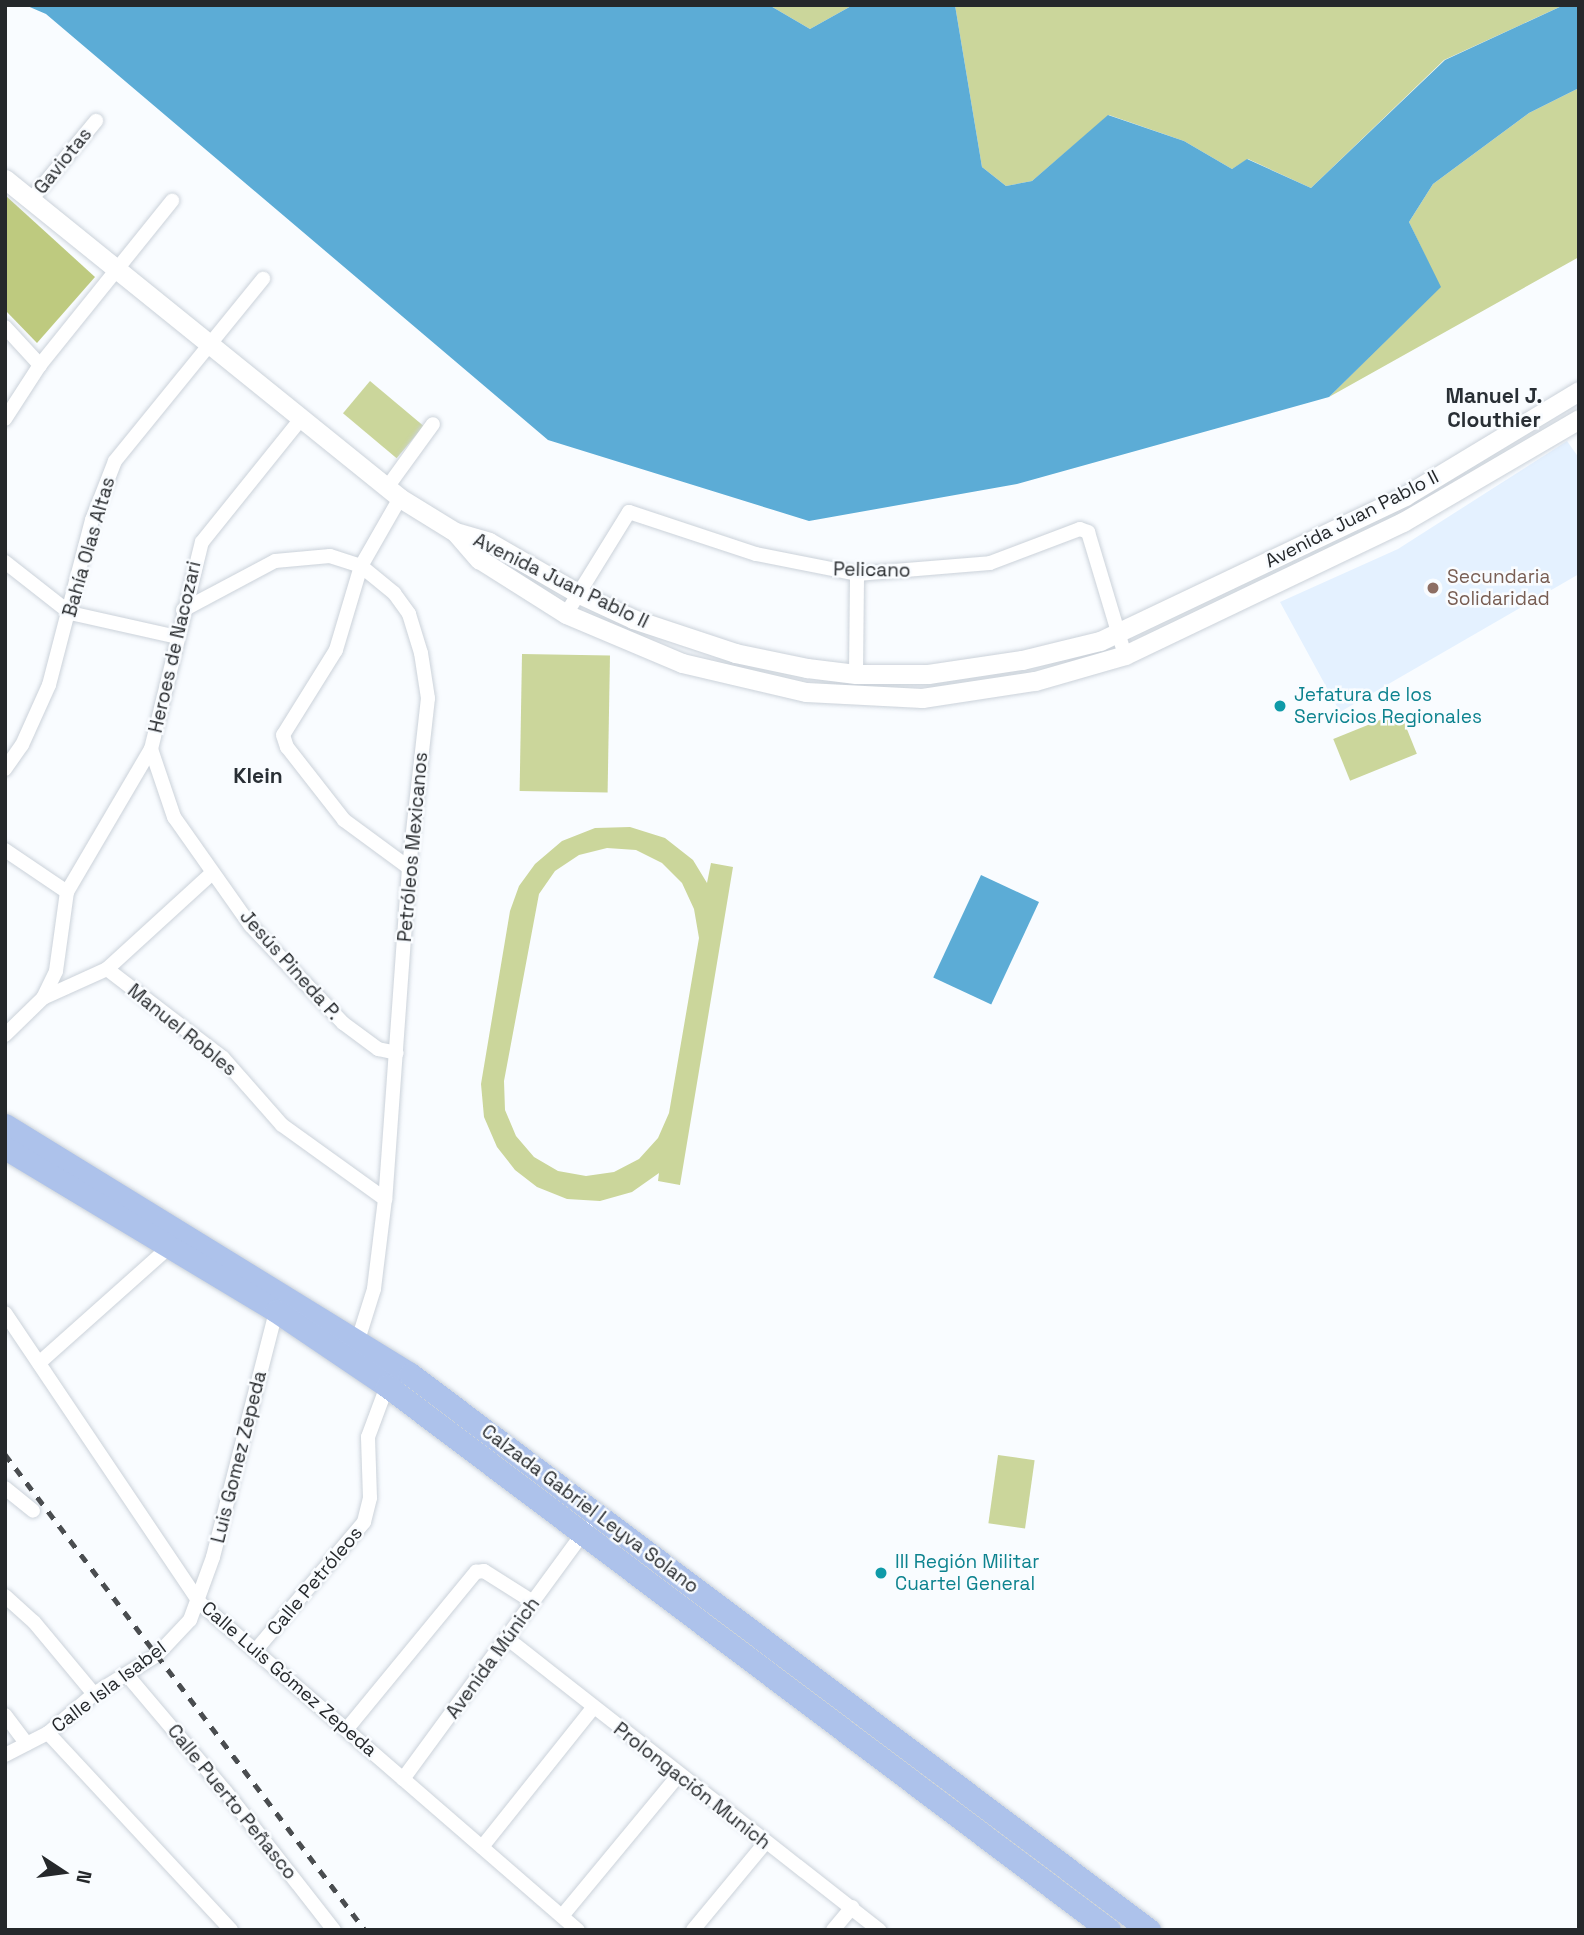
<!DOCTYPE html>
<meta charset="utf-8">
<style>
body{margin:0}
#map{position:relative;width:1584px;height:1935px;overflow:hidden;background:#f9fcff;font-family:"Space Grotesk",sans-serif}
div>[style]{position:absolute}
.built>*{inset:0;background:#e4f1ff}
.green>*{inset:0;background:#cbd69b;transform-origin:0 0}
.forest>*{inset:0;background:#beca7f}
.water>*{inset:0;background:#5cacd6;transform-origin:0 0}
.roads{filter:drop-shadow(0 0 2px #cbd2da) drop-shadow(0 0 2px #cbd2da)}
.minor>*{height:14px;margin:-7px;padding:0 7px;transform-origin:7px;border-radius:7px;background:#fff}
.secondary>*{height:19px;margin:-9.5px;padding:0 9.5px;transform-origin:9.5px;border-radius:9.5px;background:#fff}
.primary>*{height:23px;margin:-11.5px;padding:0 11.5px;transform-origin:11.5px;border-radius:11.5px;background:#adc2eb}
.rail>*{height:4.5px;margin-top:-2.25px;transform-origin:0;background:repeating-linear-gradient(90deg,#4a4d50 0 9px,transparent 0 18px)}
.dots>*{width:19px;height:19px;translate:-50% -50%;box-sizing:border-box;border:4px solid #f9fcff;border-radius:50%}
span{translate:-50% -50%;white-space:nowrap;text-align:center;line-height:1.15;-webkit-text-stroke:5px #f9fcff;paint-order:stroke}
.street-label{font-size:19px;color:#25282b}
.education-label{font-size:19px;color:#785e54}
.left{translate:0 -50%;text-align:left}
.culture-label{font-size:19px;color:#0d838f}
.neighbourhood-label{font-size:21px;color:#292f35;font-weight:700}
.frame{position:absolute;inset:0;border:7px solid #25282b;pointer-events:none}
.north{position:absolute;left:28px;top:1837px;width:70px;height:70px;-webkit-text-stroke:5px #f9fcff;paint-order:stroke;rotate:103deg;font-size:19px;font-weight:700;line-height:28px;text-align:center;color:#25282b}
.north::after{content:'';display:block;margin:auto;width:24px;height:32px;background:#25282b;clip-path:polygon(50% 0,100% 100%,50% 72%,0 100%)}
</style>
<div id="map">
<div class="built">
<div style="clip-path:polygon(1567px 441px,1579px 458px,1579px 574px,1340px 712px,1280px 602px,1398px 549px)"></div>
</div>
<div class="green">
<div style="clip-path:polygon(769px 5px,853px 5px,810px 29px)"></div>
<div style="clip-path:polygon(955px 5px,1564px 5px,1444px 60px,1311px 188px,1248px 159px,1232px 169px,1184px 141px,1109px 115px,1032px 181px,1006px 186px,982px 167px)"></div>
<div style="clip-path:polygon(1579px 88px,1579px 257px,1329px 397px,1440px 287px,1409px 222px,1433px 184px,1529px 113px)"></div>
<div style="left:370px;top:381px;width:70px;height:42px;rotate:40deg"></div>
<div style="left:522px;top:654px;width:88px;height:137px;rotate:1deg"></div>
<div style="left:1400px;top:712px;width:45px;height:72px;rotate:68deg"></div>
<div style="clip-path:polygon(evenodd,630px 827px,665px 838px,693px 860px,707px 883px,711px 863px,733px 867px,680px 1185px,658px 1181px,659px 1173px,632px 1192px,600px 1201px,567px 1199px,537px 1187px,515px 1170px,497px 1147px,484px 1117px,481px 1084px,510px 911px,519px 886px,535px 864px,562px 841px,595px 828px,630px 827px,607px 848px,636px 850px,662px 863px,682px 883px,694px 909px,699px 938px,669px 1113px,658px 1138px,639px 1159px,614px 1172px,586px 1176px,558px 1171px,534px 1157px,516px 1136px,505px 1110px,504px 1081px,539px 894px,555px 871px,579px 855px,607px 848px)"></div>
<div style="left:998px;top:1455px;width:37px;height:69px;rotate:8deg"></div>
</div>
<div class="forest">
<div style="clip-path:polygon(5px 195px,95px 277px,37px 343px,5px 310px)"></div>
</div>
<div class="water">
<div style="clip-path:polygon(25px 5px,769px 5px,810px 29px,853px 5px,955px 5px,982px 167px,1006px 186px,1032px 181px,1108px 115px,1184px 141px,1232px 169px,1247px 159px,1311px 188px,1445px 60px,1564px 5px,1579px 5px,1579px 88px,1529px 113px,1433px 184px,1409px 222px,1441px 287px,1329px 397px,1017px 484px,809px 521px,548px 440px,46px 14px)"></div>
<div style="left:981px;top:875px;width:64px;height:113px;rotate:25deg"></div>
</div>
<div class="roads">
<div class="minor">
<div style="left:30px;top:201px;width:104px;rotate:-50.5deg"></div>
<div style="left:5px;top:327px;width:52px;rotate:47.4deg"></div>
<div style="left:5px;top:419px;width:64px;rotate:-57.1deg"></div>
<div style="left:40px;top:365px;width:211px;rotate:-51.2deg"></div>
<div style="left:386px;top:489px;width:80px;rotate:-54.1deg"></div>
<div style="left:400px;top:498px;width:78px;rotate:119.8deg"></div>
<div style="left:361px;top:566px;width:88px;rotate:106.6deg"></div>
<div style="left:336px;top:650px;width:100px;rotate:121.9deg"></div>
<div style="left:283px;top:735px;width:13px;rotate:72deg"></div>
<div style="left:287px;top:747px;width:93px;rotate:52deg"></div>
<div style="left:344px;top:820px;width:81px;rotate:36.4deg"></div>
<div style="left:5px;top:562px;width:83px;rotate:38.1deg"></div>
<div style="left:70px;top:613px;width:110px;rotate:12.6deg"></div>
<div style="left:183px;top:610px;width:104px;rotate:-28deg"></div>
<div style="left:275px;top:561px;width:55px;rotate:-5.2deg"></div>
<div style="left:330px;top:556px;width:33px;rotate:18deg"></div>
<div style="left:361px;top:566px;width:43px;rotate:39.3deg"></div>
<div style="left:394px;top:593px;width:26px;rotate:54deg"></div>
<div style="left:409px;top:614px;width:41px;rotate:72.9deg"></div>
<div style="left:421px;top:653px;width:46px;rotate:81.2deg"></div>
<div style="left:428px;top:698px;width:171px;rotate:96.4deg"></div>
<div style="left:409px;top:868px;width:332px;rotate:94.1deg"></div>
<div style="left:385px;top:1199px;width:91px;rotate:97deg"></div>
<div style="left:374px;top:1289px;width:53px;rotate:107.4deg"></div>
<div style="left:566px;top:614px;width:120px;rotate:-58.3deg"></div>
<div style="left:629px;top:512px;width:134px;rotate:18.3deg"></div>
<div style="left:756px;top:554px;width:103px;rotate:11.2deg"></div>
<div style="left:857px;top:574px;width:133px;rotate:-4.7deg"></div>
<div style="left:990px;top:563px;width:96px;rotate:-20.7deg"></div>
<div style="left:1080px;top:529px;width:9px;rotate:21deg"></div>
<div style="left:1088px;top:532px;width:128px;rotate:73.3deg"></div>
<div style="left:856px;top:674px;width:100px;rotate:-89.4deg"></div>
<div style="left:151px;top:749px;width:72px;rotate:71.3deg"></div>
<div style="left:174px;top:817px;width:133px;rotate:54.8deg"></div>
<div style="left:251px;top:926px;width:134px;rotate:46.5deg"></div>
<div style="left:343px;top:1023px;width:44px;rotate:36.6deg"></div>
<div style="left:378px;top:1049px;width:19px;rotate:12deg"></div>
<div style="left:5px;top:769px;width:29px;rotate:-55deg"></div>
<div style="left:22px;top:745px;width:66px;rotate:-65.8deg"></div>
<div style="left:49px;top:685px;width:171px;rotate:-75.4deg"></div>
<div style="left:92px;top:520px;width:63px;rotate:-68.7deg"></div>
<div style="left:115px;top:461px;width:235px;rotate:-50.9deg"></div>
<div style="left:5px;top:850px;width:75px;rotate:34.1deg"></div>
<div style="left:107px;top:969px;width:146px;rotate:37.5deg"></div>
<div style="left:223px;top:1058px;width:89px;rotate:48.6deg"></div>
<div style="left:282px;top:1125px;width:127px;rotate:35.7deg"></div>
<div style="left:43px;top:998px;width:70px;rotate:-24.4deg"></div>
<div style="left:107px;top:969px;width:142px;rotate:-42.4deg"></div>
<div style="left:5px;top:1035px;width:53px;rotate:-44.2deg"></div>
<div style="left:43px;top:998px;width:30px;rotate:-64deg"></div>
<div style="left:56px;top:971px;width:80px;rotate:-82.1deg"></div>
<div style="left:67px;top:892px;width:166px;rotate:-59.6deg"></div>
<div style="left:151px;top:749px;width:213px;rotate:-76.2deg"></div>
<div style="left:202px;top:542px;width:156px;rotate:-51.2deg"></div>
<div style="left:5px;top:1313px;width:349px;rotate:56.1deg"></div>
<div style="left:200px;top:1603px;width:500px;rotate:40.9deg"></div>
<div style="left:39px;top:1363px;width:174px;rotate:-41.7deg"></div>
<div style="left:5px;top:1488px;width:36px;rotate:39deg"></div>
<div style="left:5px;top:1596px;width:39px;rotate:42deg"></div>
<div style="left:34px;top:1622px;width:94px;rotate:50.2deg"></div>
<div style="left:508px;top:1639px;width:472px;rotate:38.1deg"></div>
<div style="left:255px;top:1651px;width:169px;rotate:-49.8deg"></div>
<div style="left:364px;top:1522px;width:25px;rotate:-76deg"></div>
<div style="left:370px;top:1498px;width:61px;rotate:-91.9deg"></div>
<div style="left:368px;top:1437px;width:54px;rotate:-69.6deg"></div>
<div style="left:127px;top:1675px;width:153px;rotate:49.8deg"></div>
<div style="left:226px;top:1792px;width:175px;rotate:52deg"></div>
<div style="left:5px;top:1715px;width:36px;rotate:53deg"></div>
<div style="left:346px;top:1730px;width:205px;rotate:-50.6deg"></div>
<div style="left:476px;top:1572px;width:8px;rotate:-7deg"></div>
<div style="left:484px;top:1571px;width:58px;rotate:32.3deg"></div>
<div style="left:48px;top:1733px;width:269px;rotate:47.1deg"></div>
<div style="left:5px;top:1755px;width:48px;rotate:-27.1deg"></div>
<div style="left:48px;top:1733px;width:60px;rotate:-40.3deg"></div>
<div style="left:94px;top:1694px;width:74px;rotate:-31.8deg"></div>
<div style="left:157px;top:1655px;width:48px;rotate:-46.7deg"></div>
<div style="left:190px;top:1620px;width:67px;rotate:-69.9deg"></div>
<div style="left:213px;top:1557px;width:254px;rotate:-75.6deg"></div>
<div style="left:403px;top:1779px;width:310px;rotate:-53.8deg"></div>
<div style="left:482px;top:1847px;width:178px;rotate:-51.4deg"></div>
<div style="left:562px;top:1916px;width:182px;rotate:-50.4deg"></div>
<div style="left:693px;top:1930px;width:113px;rotate:-50.4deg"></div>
<div style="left:833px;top:1930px;width:30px;rotate:-50deg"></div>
</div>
<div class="secondary">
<div style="left:5px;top:179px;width:508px;rotate:38.92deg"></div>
<div style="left:400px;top:498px;width:65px;rotate:31.7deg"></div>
<div style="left:455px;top:532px;width:35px;rotate:16deg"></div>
<div style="left:489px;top:542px;width:104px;rotate:30deg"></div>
<div style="left:579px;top:594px;width:60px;rotate:24.8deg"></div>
<div style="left:633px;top:619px;width:108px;rotate:18.4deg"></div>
<div style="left:735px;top:653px;width:74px;rotate:11.8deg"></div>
<div style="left:807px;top:668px;width:49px;rotate:7deg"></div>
<div style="left:856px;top:674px;width:72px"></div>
<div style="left:928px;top:674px;width:95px;rotate:-8.5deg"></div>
<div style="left:1022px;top:660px;width:80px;rotate:-13.7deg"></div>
<div style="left:1100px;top:641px;width:338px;rotate:-25.4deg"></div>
<div style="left:1405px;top:496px;width:203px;rotate:-31.1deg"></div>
<div style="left:456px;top:533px;width:35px;rotate:49deg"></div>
<div style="left:479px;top:559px;width:103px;rotate:32.3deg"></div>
<div style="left:566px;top:614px;width:126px;rotate:22.9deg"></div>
<div style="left:682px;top:663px;width:127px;rotate:13.2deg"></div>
<div style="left:806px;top:692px;width:116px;rotate:3deg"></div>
<div style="left:922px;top:698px;width:114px;rotate:-8.6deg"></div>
<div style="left:1035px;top:681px;width:94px;rotate:-16.1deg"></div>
<div style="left:1125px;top:655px;width:308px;rotate:-25.6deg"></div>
<div style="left:1403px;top:522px;width:204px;rotate:-30.3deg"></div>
</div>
<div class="primary">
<div style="left:5px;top:1125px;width:475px;rotate:31.6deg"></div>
<div style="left:410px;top:1374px;width:925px;rotate:36.96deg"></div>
<div style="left:5px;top:1148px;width:316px;rotate:31deg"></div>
<div style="left:276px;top:1311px;width:134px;rotate:34deg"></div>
<div style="left:387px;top:1386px;width:904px;rotate:37deg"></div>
</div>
</div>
<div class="rail">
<div style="left:5px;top:1454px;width:597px;rotate:52.9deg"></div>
</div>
<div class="dots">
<div style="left:1433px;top:588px;background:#8d6e63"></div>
<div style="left:1280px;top:706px;background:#0f9aa8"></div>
<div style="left:881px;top:1573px;background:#0f9aa8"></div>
</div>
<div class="street-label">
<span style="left:63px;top:161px;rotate:-51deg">Gaviotas</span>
<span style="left:1352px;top:519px;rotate:-27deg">Avenida Juan Pablo II</span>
<span style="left:89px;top:547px;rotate:-74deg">Bahía Olas Altas</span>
<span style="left:872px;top:570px;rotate:1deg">Pelicano</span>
<span style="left:561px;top:581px;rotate:26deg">Avenida Juan Pablo II</span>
<span style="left:175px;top:647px;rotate:-77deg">Heroes de Nacozari</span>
<span style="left:413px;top:847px;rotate:-85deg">Petróleos Mexicanos</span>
<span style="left:290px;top:965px;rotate:48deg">Jesús Pineda P.</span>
<span style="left:182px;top:1030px;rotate:39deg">Manuel Robles</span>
<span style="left:239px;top:1457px;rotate:-76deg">Luis Gomez Zepeda</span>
<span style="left:590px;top:1509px;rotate:37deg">Calzada Gabriel Leyva Solano</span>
<span style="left:315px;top:1581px;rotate:-50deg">Calle Petróleos</span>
<span style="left:493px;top:1658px;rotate:-54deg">Avenida Múnich</span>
<span style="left:289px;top:1679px;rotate:41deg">Calle Luis Gómez Zepeda</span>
<span style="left:109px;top:1687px;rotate:-37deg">Calle Isla Isabel</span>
<span style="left:692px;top:1786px;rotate:38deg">Prolongación Munich</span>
<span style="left:232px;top:1802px;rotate:51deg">Calle Puerto Peñasco</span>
</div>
<div class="education-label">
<span class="left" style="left:1447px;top:588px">Secundaria<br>Solidaridad</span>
</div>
<div class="culture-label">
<span class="left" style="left:1294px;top:706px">Jefatura de los<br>Servicios Regionales</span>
<span class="left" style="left:895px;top:1573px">III Región Militar<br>Cuartel General</span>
</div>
<div class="neighbourhood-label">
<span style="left:1494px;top:408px">Manuel J.<br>Clouthier</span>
<span style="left:258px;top:776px">Klein</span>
</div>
<div class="frame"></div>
<div class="north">N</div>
</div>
